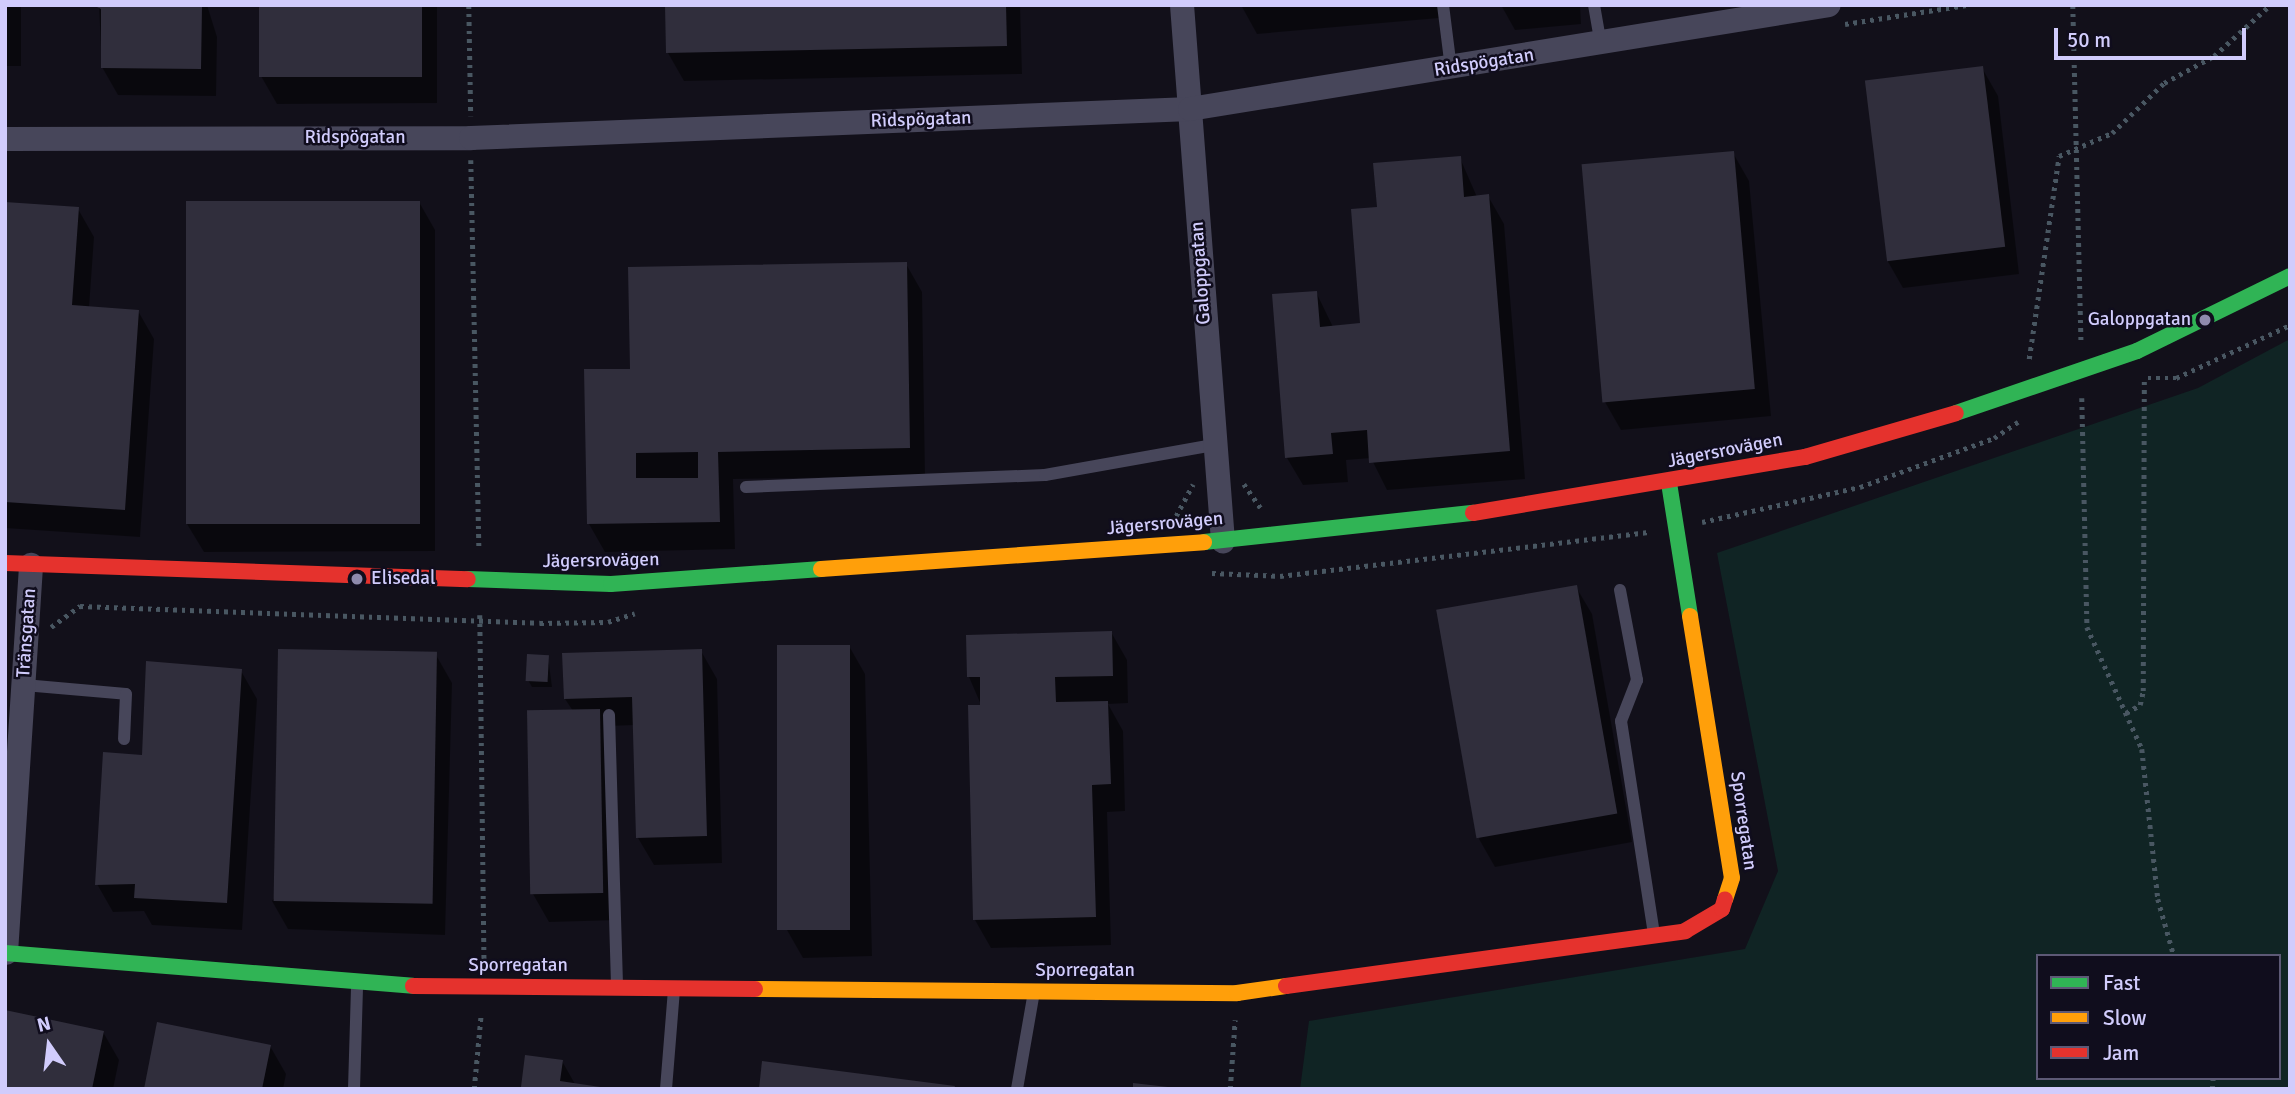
<!DOCTYPE html>
<meta charset="utf-8">
<style>
body{margin:0}
#map{position:relative;width:2295px;height:1094px;overflow:hidden;background:#12101a;font-family:Signika,sans-serif}
div>[style]{position:absolute}
.green>*{inset:0;background:#102424}
.shadow>*{inset:0;background:#0007;transform-origin:0 0}
.building>*{inset:0;background:#302e3c;transform-origin:0 0}
.path>*{height:4.5px;margin-top:-2.25px;transform-origin:0;background:repeating-linear-gradient(90deg,#495762 0 3.5px,transparent 0 8.5px)}
.lane>*{height:12px;margin:-6px;padding:0 6px;transform-origin:6px;border-radius:6px;background:#47465a}
.street>*{height:24px;margin:-12px;padding:0 12px;transform-origin:12px;border-radius:12px;background:#47465a}
.fast>*{height:16px;margin:-8px;padding:0 8px;transform-origin:8px;border-radius:8px;background:#30b455}
.slow>*{height:16px;margin:-8px;padding:0 8px;transform-origin:8px;border-radius:8px;background:#ff9f0a}
.jam>*{height:16px;margin:-8px;padding:0 8px;transform-origin:8px;border-radius:8px;background:#e5322d}
.dots>*{width:19px;height:19px;translate:-50% -50%;box-sizing:border-box;border:4px solid #100d1d;border-radius:50%}
span{translate:-50% -50%;white-space:nowrap;text-align:center;line-height:1.15;-webkit-text-stroke:5px #100d1d;paint-order:stroke}
.street-label{font-size:19px;color:#d1ccfc}
.poi-label{font-size:19px;color:#d1ccfc}
.right{translate:-100% -50%;text-align:right}
.left{translate:0 -50%;text-align:left}
.frame{position:absolute;inset:0;border:7px solid #d1ccfc;pointer-events:none}
.legend{position:absolute;left:2036px;top:954px;width:245px;height:126px;box-sizing:border-box;background:#100d1d;border:2px solid #5d5976;margin:0;padding:9px 12px;list-style:none;font-size:21px;color:#d1ccfc}
.legend li{display:flex;align-items:center;gap:14px;height:35px}
.legend b{width:35px;border:2px solid #5d5976}
.north{position:absolute;left:14px;top:1010px;width:70px;height:70px;-webkit-text-stroke:5px #100d1d;paint-order:stroke;rotate:346deg;font-size:19px;font-weight:700;line-height:28px;text-align:center;color:#d1ccfc}
.north::after{content:'';display:block;margin:auto;width:24px;height:32px;background:#d1ccfc;clip-path:polygon(50% 0,100% 100%,50% 72%,0 100%)}
.scale{position:absolute;left:2054px;top:28px;width:192px;height:32px;box-sizing:border-box;border:4px solid #d1ccfc;border-top:0;padding-left:9px;font-size:21px;line-height:24px;white-space:nowrap;color:#d1ccfc;-webkit-text-stroke:5px #100d1d;paint-order:stroke}
</style>
<div id="map">
<div class="green">
<div style="clip-path:polygon(evenodd,2290px 339px,2290px 1089px,1300px 1089px,1309px 1021px,1745px 949px,1778px 871px,1717px 553px,2198px 388px,2290px 339px,2038px 956px,2279px 956px,2279px 1078px,2038px 1078px,2038px 956px)"></div>
</div>
<div class="shadow">
<div style="left:5px;top:5px;width:16px;height:61px"></div>
<div style="clip-path:polygon(99px 5px,207px 5px,217px 37px,216px 96px,118px 95px,102px 67px)"></div>
<div style="clip-path:polygon(261px 5px,437px 5px,437px 103px,277px 104px,261px 76px)"></div>
<div style="clip-path:polygon(667px 5px,1020px 5px,1022px 74px,684px 81px,668px 53px)"></div>
<div style="clip-path:polygon(1241px 5px,1438px 5px,1439px 18px,1257px 34px)"></div>
<div style="clip-path:polygon(1501px 5px,1580px 5px,1581px 24px,1515px 30px)"></div>
<div style="clip-path:polygon(1982px 68px,1998px 96px,2019px 274px,1903px 288px,1887px 260px)"></div>
<div style="clip-path:polygon(1733px 153px,1749px 181px,1771px 416px,1621px 430px,1605px 402px)"></div>
<div style="clip-path:polygon(1460px 158px,1477px 197px,1488px 196px,1504px 224px,1525px 479px,1387px 490px,1371px 458px,1346px 460px,1348px 482px,1303px 485px,1287px 458px,1316px 292px,1333px 327px,1362px 325px,1379px 208px)"></div>
<div style="clip-path:polygon(419px 202px,435px 230px,435px 551px,204px 552px,187px 524px)"></div>
<div style="clip-path:polygon(5px 204px,78px 209px,94px 237px,89px 308px,138px 311px,154px 339px,140px 537px,5px 528px)"></div>
<div style="clip-path:polygon(906px 264px,922px 292px,925px 476px,733px 479px,735px 549px,605px 552px,589px 524px,632px 370px)"></div>
<div style="clip-path:polygon(1576px 587px,1592px 614px,1632px 842px,1495px 867px,1479px 839px)"></div>
<div style="clip-path:polygon(1111px 632px,1127px 660px,1128px 703px,1108px 704px,1123px 731px,1125px 811px,1107px 812px,1111px 945px,991px 948px,975px 920px,982px 707px,969px 677px)"></div>
<div style="clip-path:polygon(849px 646px,865px 674px,872px 956px,803px 958px,787px 930px)"></div>
<div style="clip-path:polygon(701px 651px,717px 679px,722px 863px,654px 865px,638px 838px,635px 725px,608px 726px,619px 920px,549px 922px,533px 894px,573px 711px,565px 699px)"></div>
<div style="clip-path:polygon(436px 655px,452px 683px,445px 935px,288px 929px,272px 901px)"></div>
<div style="clip-path:polygon(548px 657px,552px 687px,532px 687px,528px 680px)"></div>
<div style="clip-path:polygon(241px 671px,257px 699px,242px 930px,152px 925px,144px 911px,113px 912px,97px 884px,144px 757px)"></div>
<div style="clip-path:polygon(103px 1032px,119px 1060px,113px 1089px,5px 1089px)"></div>
<div style="clip-path:polygon(270px 1046px,286px 1074px,283px 1089px,146px 1089px)"></div>
<div style="clip-path:polygon(562px 1061px,575px 1084px,614px 1089px,524px 1089px)"></div>
</div>
<div class="building">
<div style="clip-path:polygon(93px 5px,202px 7px,201px 69px,101px 68px,101px 9px)"></div>
<div style="left:259px;top:5px;width:163px;height:72px"></div>
<div style="clip-path:polygon(665px 5px,1006px 5px,1007px 46px,666px 53px)"></div>
<div style="left:1983px;top:66px;width:182px;height:119px;rotate:83deg"></div>
<div style="left:1734px;top:151px;width:239px;height:153px;rotate:85deg"></div>
<div style="clip-path:polygon(1461px 156px,1464px 197px,1489px 194px,1510px 451px,1369px 463px,1367px 430px,1331px 433px,1333px 454px,1285px 458px,1272px 294px,1317px 291px,1320px 327px,1360px 323px,1351px 209px,1377px 207px,1373px 163px)"></div>
<div style="left:186px;top:201px;width:234px;height:323px"></div>
<div style="clip-path:polygon(5px 202px,79px 207px,72px 305px,139px 310px,125px 510px,5px 502px)"></div>
<div style="clip-path:polygon(evenodd,907px 262px,910px 448px,718px 452px,720px 522px,587px 524px,584px 369px,630px 369px,628px 267px,907px 262px,698px 452px,698px 478px,636px 478px,636px 453px,698px 452px)"></div>
<div style="left:1577px;top:585px;width:232px;height:143px;rotate:80deg"></div>
<div style="clip-path:polygon(1112px 631px,1113px 676px,1055px 677px,1056px 702px,1108px 701px,1111px 784px,1092px 785px,1096px 917px,973px 920px,968px 705px,980px 705px,980px 677px,967px 677px,966px 635px)"></div>
<div style="left:777px;top:645px;width:73px;height:285px"></div>
<div style="left:278px;top:649px;width:159px;height:252px;rotate:1deg"></div>
<div style="clip-path:polygon(702px 649px,707px 836px,636px 838px,632px 697px,564px 699px,562px 653px)"></div>
<div style="left:527px;top:654px;width:22px;height:27px;rotate:3deg"></div>
<div style="clip-path:polygon(146px 661px,242px 669px,227px 903px,134px 898px,135px 884px,95px 885px,103px 752px,142px 755px)"></div>
<div style="left:600px;top:709px;width:184px;height:73px;rotate:89deg"></div>
<div style="clip-path:polygon(5px 1010px,104px 1031px,92px 1089px,5px 1089px)"></div>
<div style="clip-path:polygon(157px 1022px,271px 1045px,262px 1089px,144px 1089px)"></div>
<div style="clip-path:polygon(525px 1055px,563px 1060px,560px 1081px,614px 1089px,521px 1087px)"></div>
<div style="clip-path:polygon(762px 1061px,955px 1086px,954px 1089px,759px 1089px)"></div>
<div style="clip-path:polygon(1133px 1083px,1168px 1087px,1167px 1089px,1133px 1089px)"></div>
</div>
<div class="path">
<div style="left:469px;top:5px;width:111px;rotate:89deg"></div>
<div style="left:2073px;top:5px;width:337px;rotate:88.6deg"></div>
<div style="left:1845px;top:24px;width:123px;rotate:-8.9deg"></div>
<div style="left:471px;top:160px;width:390px;rotate:88.8deg"></div>
<div style="left:2029px;top:359px;width:205px;rotate:-81.6deg"></div>
<div style="left:2059px;top:156px;width:58px;rotate:-23.5deg"></div>
<div style="left:2112px;top:133px;width:72px;rotate:-43.9deg"></div>
<div style="left:2164px;top:83px;width:57px;rotate:-28.4deg"></div>
<div style="left:2214px;top:56px;width:76px;rotate:-42.3deg"></div>
<div style="left:2148px;top:378px;width:28px"></div>
<div style="left:2176px;top:378px;width:126px;rotate:-24.9deg"></div>
<div style="left:2082px;top:398px;width:229px;rotate:88.7deg"></div>
<div style="left:2087px;top:627px;width:134px;rotate:65.7deg"></div>
<div style="left:2142px;top:749px;width:151px;rotate:83.9deg"></div>
<div style="left:2158px;top:899px;width:59px;rotate:74.3deg"></div>
<div style="left:1244px;top:484px;width:29px;rotate:55deg"></div>
<div style="left:1176px;top:516px;width:36px;rotate:-62deg"></div>
<div style="left:1702px;top:522px;width:162px;rotate:-12.5deg"></div>
<div style="left:1860px;top:487px;width:143px;rotate:-20.1deg"></div>
<div style="left:1994px;top:438px;width:29px;rotate:-34deg"></div>
<div style="left:1212px;top:573px;width:68px;rotate:2.5deg"></div>
<div style="left:1280px;top:576px;width:371px;rotate:-6.8deg"></div>
<div style="left:480px;top:615px;width:345px;rotate:89.3deg"></div>
<div style="left:51px;top:627px;width:36px;rotate:-36deg"></div>
<div style="left:80px;top:606px;width:460px;rotate:2.1deg"></div>
<div style="left:540px;top:623px;width:68px;rotate:-0.8deg"></div>
<div style="left:608px;top:622px;width:28px;rotate:-18deg"></div>
<div style="left:2126px;top:713px;width:16px;rotate:-30deg"></div>
<div style="left:2140px;top:705px;width:14px;rotate:-78deg"></div>
<div style="left:2143px;top:691px;width:313px;rotate:-89.8deg"></div>
<div style="left:474px;top:1089px;width:75px;rotate:-84.7deg"></div>
<div style="left:1230px;top:1089px;width:69px;rotate:-85.9deg"></div>
<div style="left:2212px;top:1089px;width:11px;rotate:-85deg"></div>
</div>
<div class="lane">
<div style="left:1443px;top:5px;width:64px;rotate:82.8deg"></div>
<div style="left:1594px;top:5px;width:41px;rotate:80.1deg"></div>
<div style="left:746px;top:487px;width:299px;rotate:-2.3deg"></div>
<div style="left:1045px;top:475px;width:171px;rotate:-10.1deg"></div>
<div style="left:1620px;top:590px;width:92px;rotate:79.3deg"></div>
<div style="left:1637px;top:680px;width:44px;rotate:111.3deg"></div>
<div style="left:1621px;top:721px;width:217px;rotate:81.2deg"></div>
<div style="left:24px;top:685px;width:102px;rotate:5deg"></div>
<div style="left:126px;top:694px;width:45px;rotate:92.5deg"></div>
<div style="left:609px;top:715px;width:272px;rotate:88.3deg"></div>
<div style="left:354px;top:1089px;width:102px;rotate:-88.3deg"></div>
<div style="left:666px;top:1089px;width:100px;rotate:-85.4deg"></div>
<div style="left:1017px;top:1089px;width:98px;rotate:-80.1deg"></div>
</div>
<div class="street">
<div style="left:1182px;top:5px;width:538px;rotate:85.63deg"></div>
<div style="left:5px;top:139px;width:466px;rotate:-0.1deg"></div>
<div style="left:471px;top:138px;width:720px;rotate:-2.31deg"></div>
<div style="left:1190px;top:109px;width:647px;rotate:-9.24deg"></div>
<div style="left:6px;top:953px;width:389px;rotate:-86.3deg"></div>
</div>
<div class="fast">
<div style="left:1956px;top:413px;width:191px;rotate:-18.9deg"></div>
<div style="left:2137px;top:351px;width:170px;rotate:-26.1deg"></div>
<div style="left:1669px;top:483px;width:135px;rotate:81deg"></div>
<div style="left:1204px;top:542px;width:271px;rotate:-6.2deg"></div>
<div style="left:468px;top:579px;width:143px;rotate:2deg"></div>
<div style="left:611px;top:584px;width:211px;rotate:-4.1deg"></div>
<div style="left:5px;top:953px;width:409px;rotate:4.6deg"></div>
</div>
<div class="slow">
<div style="left:821px;top:569px;width:384px;rotate:-4deg"></div>
<div style="left:1690px;top:616px;width:265px;rotate:80.9deg"></div>
<div style="left:1732px;top:878px;width:22px;rotate:108deg"></div>
<div style="left:755px;top:989px;width:482px;rotate:0.5deg"></div>
<div style="left:1237px;top:993px;width:49px;rotate:-8.1deg"></div>
</div>
<div class="jam">
<div style="left:1473px;top:513px;width:337px;rotate:-9.6deg"></div>
<div style="left:1805px;top:457px;width:157px;rotate:-16.2deg"></div>
<div style="left:5px;top:563px;width:463px;rotate:2deg"></div>
<div style="left:413px;top:986px;width:342px;rotate:0.5deg"></div>
<div style="left:1286px;top:986px;width:403px;rotate:-7.8deg"></div>
<div style="left:1685px;top:931px;width:43px;rotate:-30.7deg"></div>
<div style="left:1722px;top:909px;width:10px;rotate:-73deg"></div>
</div>
<div class="dots">
<div style="left:2205px;top:320px;background:#8e8aad"></div>
<div style="left:357px;top:579px;background:#8e8aad"></div>
</div>
<div class="street-label">
<span style="left:1484px;top:63px;rotate:-9deg">Ridspögatan</span>
<span style="left:921px;top:120px;rotate:-2deg">Ridspögatan</span>
<span style="left:355px;top:138px">Ridspögatan</span>
<span style="left:1201px;top:273px;rotate:-94deg">Galoppgatan</span>
<span style="left:1725px;top:451px;rotate:-11deg">Jägersrovägen</span>
<span style="left:1165px;top:524px;rotate:-5deg">Jägersrovägen</span>
<span style="left:601px;top:561px;rotate:-1deg">Jägersrovägen</span>
<span style="left:27px;top:633px;rotate:-86deg">Tränsgatan</span>
<span style="left:1743px;top:821px;rotate:82deg">Sporregatan</span>
<span style="left:518px;top:966px">Sporregatan</span>
<span style="left:1085px;top:971px">Sporregatan</span>
</div>
<div class="poi-label">
<span class="right" style="left:2191px;top:320px">Galoppgatan</span>
<span class="left" style="left:371px;top:579px">Elisedal</span>
</div>
<div class="frame"></div>
<ul class="legend">
<li><b style="height:9px;background:#30b455"></b>Fast</li>
<li><b style="height:9px;background:#ff9f0a"></b>Slow</li>
<li><b style="height:9px;background:#e5322d"></b>Jam</li>
</ul>
<div class="north">N</div>
<div class="scale">50 m</div>
</div>
